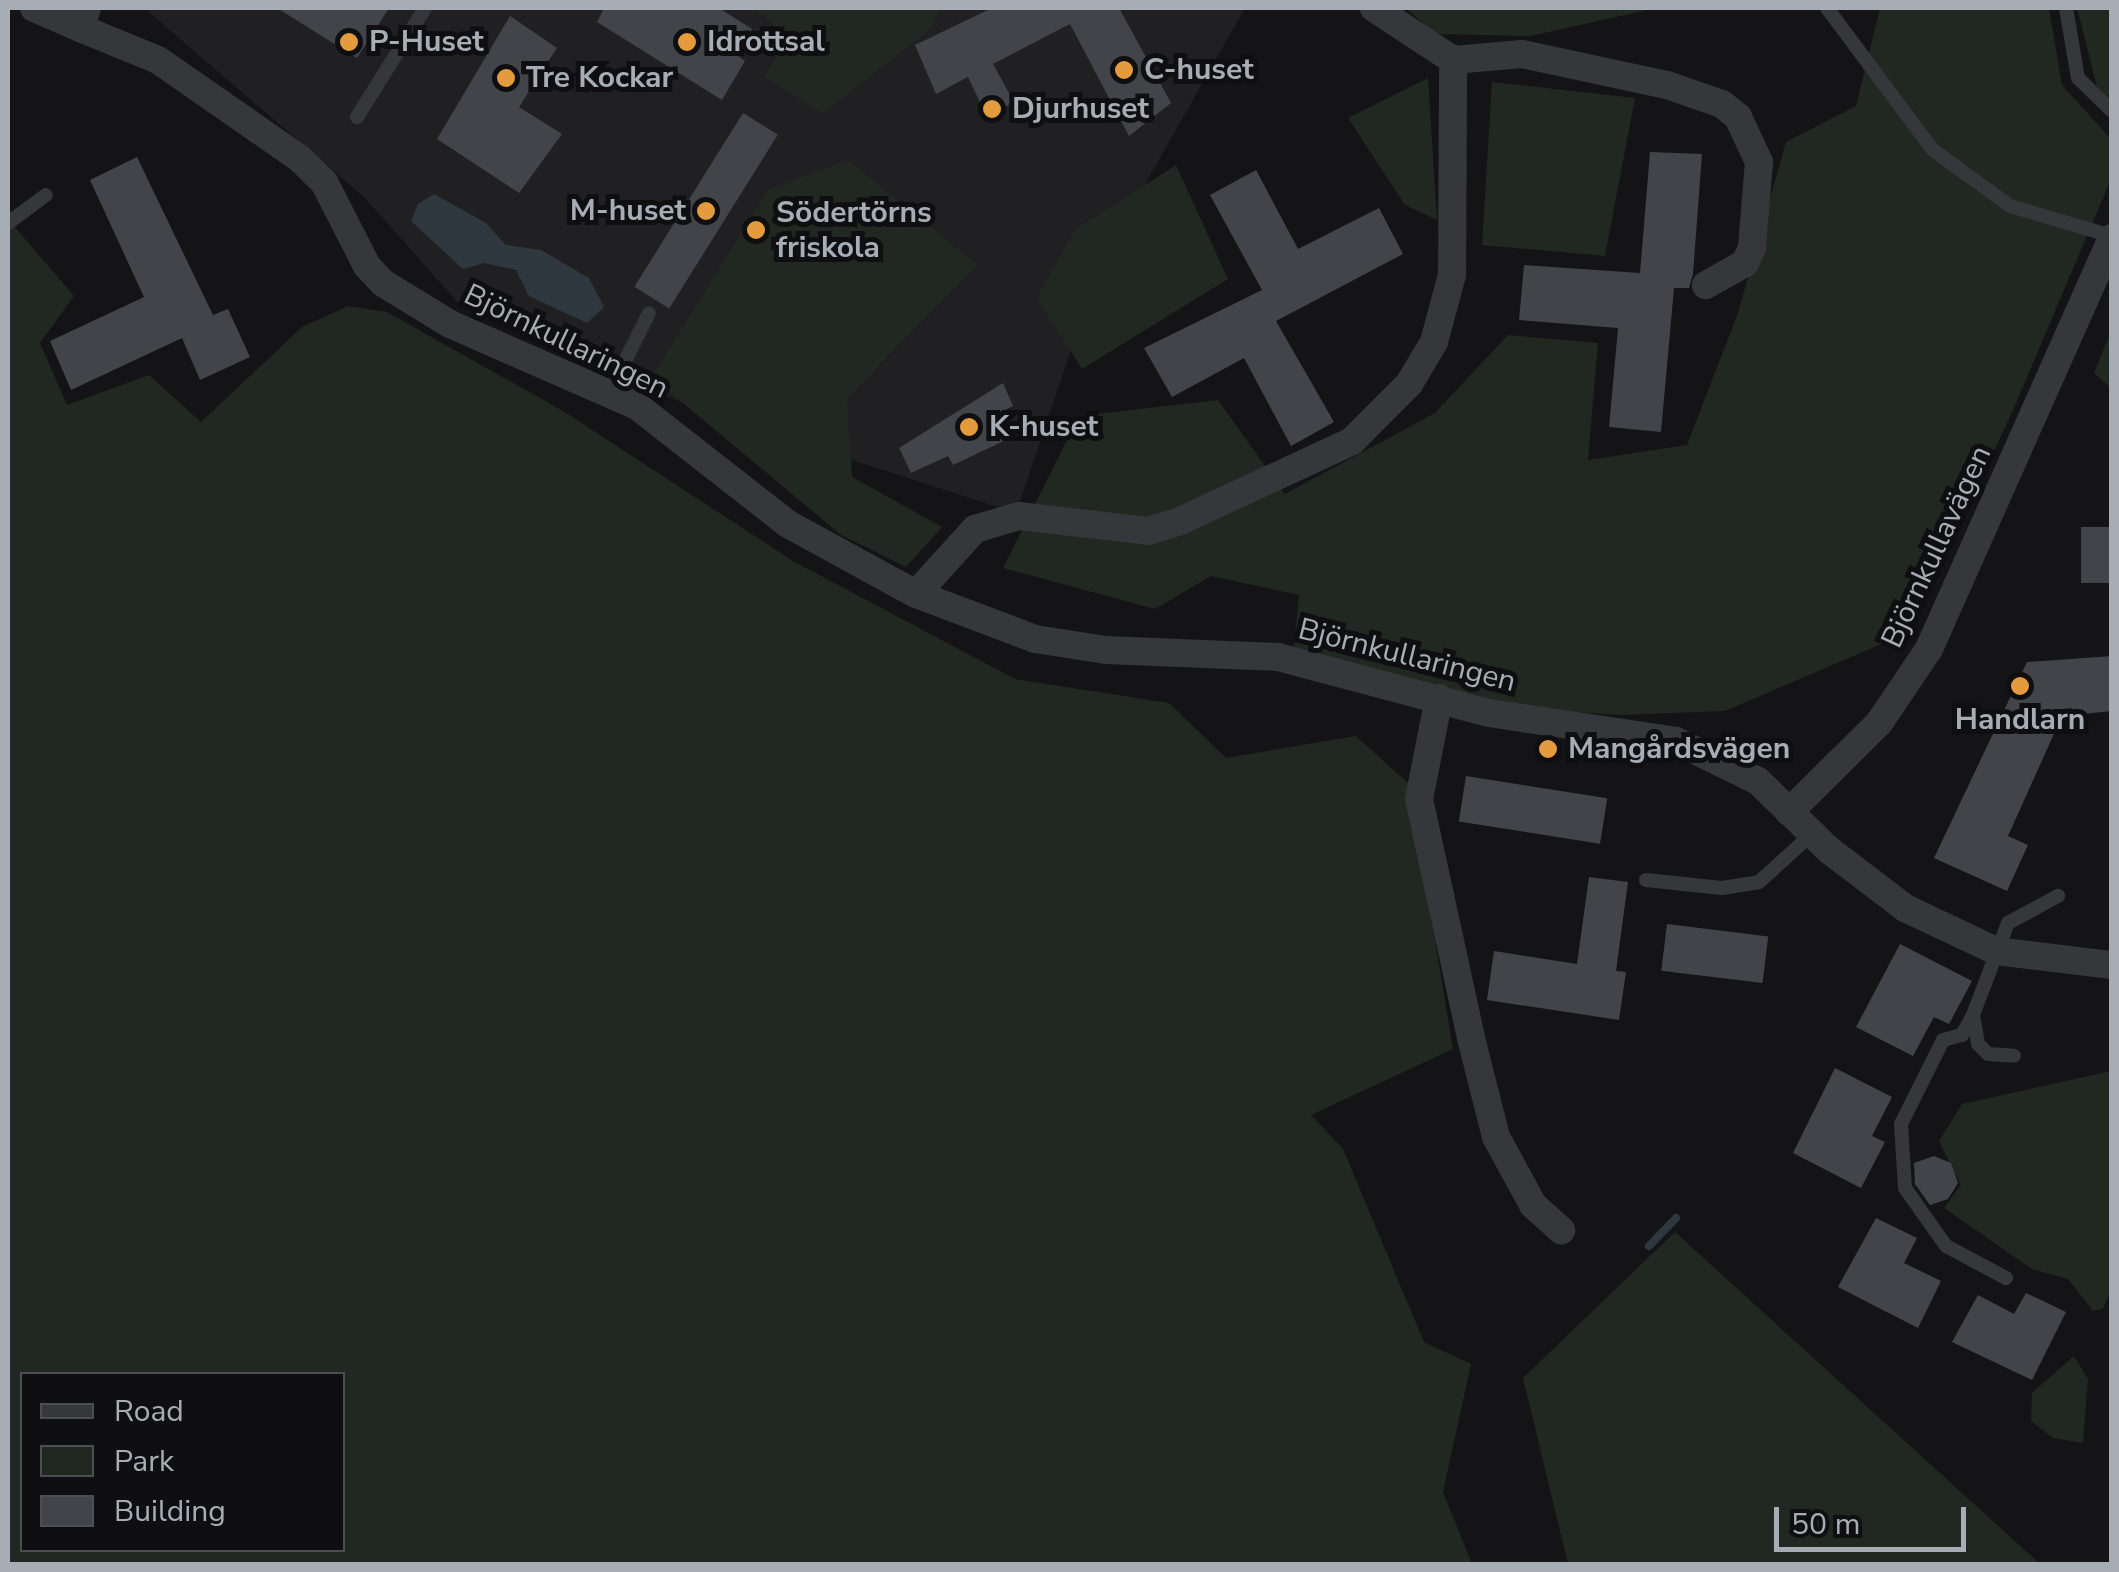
<!DOCTYPE html>
<meta charset="utf-8">
<style>
body{margin:0}
#map{position:relative;width:2119px;height:1572px;overflow:hidden;background:#141416;font-family:"Nunito Sans",sans-serif}
div>[style]{position:absolute}
.built>*{inset:0;background:#202023}
.green>*{inset:0;background:#212821}
.water>*{inset:0;background:#2e383e}
.stream>*{height:8px;margin:-4px;padding:0 4px;transform-origin:4px;border-radius:4px;background:#2e383e}
.building>*{inset:0;background:#434449;transform-origin:0 0}
.lane>*{height:14px;margin:-7px;padding:0 7px;transform-origin:7px;border-radius:7px;background:#35373a}
.street>*{height:28px;margin:-14px;padding:0 14px;transform-origin:14px;border-radius:14px;background:#35373a}
.dots>*{width:28px;height:28px;translate:-50% -50%;box-sizing:border-box;border:5px solid #0f0f11;border-radius:50%}
span{translate:-50% -50%;white-space:nowrap;text-align:center;line-height:1.15;-webkit-text-stroke:10px #0f0f11;paint-order:stroke}
.poi-label{font-size:30px;color:#a7adb5;font-weight:700}
.left{translate:0 -50%;text-align:left}
.right{translate:-100% -50%;text-align:right}
.street-label{font-size:30px;color:#a7adb5}
.frame{position:absolute;inset:0;border:10px solid #a7adb5;pointer-events:none}
.legend{position:absolute;left:20px;top:1372px;width:325px;height:180px;box-sizing:border-box;background:#0f0f11;border:2px solid #4c4e53;margin:0;padding:12px 18px;list-style:none;font-size:30px;color:#a7adb5}
.legend li{display:flex;align-items:center;gap:20px;height:50px}
.legend b{width:50px;border:2px solid #4c4e53}
.scale{position:absolute;left:1774px;top:1507px;width:192px;height:45px;box-sizing:border-box;border:5px solid #a7adb5;border-top:0;padding-left:12px;font-size:30px;line-height:35px;white-space:nowrap;color:#a7adb5;-webkit-text-stroke:8px #0f0f11;paint-order:stroke}
</style>
<div id="map">
<div class="built">
<div style="clip-path:polygon(144px 8px,1245px 8px,1100px 264px,1016px 513px,704px 412px,461px 306px,364px 197px)"></div>
</div>
<div class="green">
<div style="clip-path:polygon(753px 8px,940px 8px,929px 30px,823px 113px,764px 77px,789px 36px)"></div>
<div style="clip-path:polygon(1406px 8px,1656px 8px,1531px 36px,1435px 34px)"></div>
<div style="clip-path:polygon(1880px 8px,2049px 8px,2062px 85px,2111px 139px,2111px 179px,2014px 408px,1935px 578px,1898px 637px,1725px 711px,1620px 715px,1508px 708px,1294px 649px,1299px 595px,1211px 576px,1155px 609px,1003px 568px,1079px 416px,1218px 400px,1285px 494px,1435px 413px,1508px 335px,1598px 343px,1588px 460px,1687px 445px,1738px 313px,1786px 142px,1856px 106px)"></div>
<div style="clip-path:polygon(2077px 8px,2111px 8px,2111px 100px,2097px 87px)"></div>
<div style="clip-path:polygon(1428px 78px,1437px 220px,1405px 205px,1348px 118px)"></div>
<div style="clip-path:polygon(1492px 82px,1635px 98px,1605px 256px,1482px 245px)"></div>
<div style="clip-path:polygon(848px 160px,977px 265px,847px 398px,852px 477px,942px 527px,906px 567px,841px 535px,652px 377px,768px 190px)"></div>
<div style="clip-path:polygon(1176px 165px,1228px 279px,1082px 369px,1037px 298px,1075px 230px)"></div>
<div style="clip-path:polygon(evenodd,8px 219px,74px 296px,40px 343px,67px 405px,149px 375px,201px 422px,302px 327px,348px 306px,387px 312px,563px 411px,793px 561px,1015px 679px,1169px 703px,1226px 758px,1356px 736px,1409px 784px,1453px 1049px,1311px 1115px,1343px 1149px,1424px 1342px,1471px 1364px,1443px 1492px,1472px 1564px,8px 1564px,8px 219px,22px 1374px,342px 1374px,342px 1550px,22px 1550px,22px 1374px)"></div>
<div style="clip-path:polygon(2111px 331px,2112px 388px,2111px 388px,2094px 373px)"></div>
<div style="clip-path:polygon(2111px 1071px,2111px 1291px,2103px 1309px,2093px 1311px,2068px 1279px,2032px 1269px,1944px 1208px,1961px 1185px,1939px 1141px,1962px 1104px)"></div>
<div style="clip-path:polygon(1675px 1232px,2040px 1564px,1568px 1564px,1523px 1378px)"></div>
<div style="clip-path:polygon(2074px 1356px,2088px 1379px,2083px 1443px,2053px 1438px,2031px 1421px,2032px 1393px)"></div>
</div>
<div class="water">
<div style="clip-path:polygon(434px 194px,486px 223px,506px 245px,541px 250px,589px 278px,604px 307px,587px 323px,529px 296px,516px 270px,484px 263px,463px 269px,411px 221px,418px 204px)"></div>
</div>
<div class="stream">
<div style="left:1649px;top:1246px;width:39px;rotate:-46deg"></div>
</div>
<div class="building">
<div style="clip-path:polygon(277px 8px,389px 8px,357px 58px)"></div>
<div style="clip-path:polygon(604px 8px,719px 8px,752px 29px,737px 55px,745px 61px,722px 100px,597px 22px)"></div>
<div style="clip-path:polygon(992px 8px,1119px 8px,1171px 103px,1129px 136px,1070px 24px,993px 64px,1014px 102px,987px 117px,968px 77px,936px 94px,915px 45px)"></div>
<div style="clip-path:polygon(510px 16px,557px 48px,519px 107px,562px 134px,519px 193px,437px 139px)"></div>
<div style="left:743px;top:113px;width:41px;height:205px;rotate:32deg"></div>
<div style="clip-path:polygon(1650px 152px,1702px 154px,1693px 274px,1689px 288px,1674px 288px,1661px 432px,1609px 427px,1618px 328px,1519px 320px,1524px 265px,1640px 273px)"></div>
<div style="clip-path:polygon(137px 157px,213px 315px,228px 309px,250px 357px,200px 380px,182px 338px,71px 390px,50px 341px,144px 297px,90px 180px)"></div>
<div style="clip-path:polygon(1256px 170px,1298px 249px,1379px 208px,1403px 254px,1276px 321px,1334px 422px,1291px 446px,1244px 358px,1172px 397px,1144px 348px,1262px 290px,1210px 195px)"></div>
<div style="clip-path:polygon(1003px 383px,1013px 406px,996px 414px,1008px 439px,953px 465px,948px 456px,911px 473px,899px 448px)"></div>
<div style="left:2112px;top:527px;width:56px;height:31px;rotate:90deg"></div>
<div style="clip-path:polygon(2112px 656px,2112px 711px,2062px 716px,2008px 836px,2028px 845px,2007px 891px,1934px 858px,2027px 662px)"></div>
<div style="left:1466px;top:776px;width:143px;height:46px;rotate:9deg"></div>
<div style="clip-path:polygon(1589px 877px,1628px 882px,1616px 971px,1626px 972px,1619px 1020px,1487px 1000px,1494px 951px,1577px 964px)"></div>
<div style="left:1667px;top:924px;width:102px;height:47px;rotate:7deg"></div>
<div style="clip-path:polygon(1900px 944px,1972px 981px,1949px 1024px,1934px 1017px,1913px 1056px,1856px 1027px)"></div>
<div style="clip-path:polygon(1835px 1068px,1892px 1097px,1872px 1136px,1885px 1142px,1861px 1188px,1793px 1153px)"></div>
<div style="clip-path:polygon(1934px 1156px,1951px 1163px,1958px 1183px,1948px 1199px,1930px 1205px,1915px 1184px,1914px 1163px)"></div>
<div style="clip-path:polygon(1876px 1218px,1917px 1238px,1904px 1263px,1941px 1281px,1918px 1328px,1838px 1287px)"></div>
<div style="clip-path:polygon(2026px 1293px,2066px 1312px,2032px 1380px,1952px 1342px,1978px 1295px,2014px 1314px)"></div>
</div>
<div class="lane">
<div style="left:1827px;top:8px;width:177px;rotate:53.3deg"></div>
<div style="left:1933px;top:150px;width:95px;rotate:36deg"></div>
<div style="left:2010px;top:206px;width:106px;rotate:16.4deg"></div>
<div style="left:2066px;top:8px;width:71px;rotate:80.3deg"></div>
<div style="left:2078px;top:78px;width:47px;rotate:44.1deg"></div>
<div style="left:357px;top:117px;width:128px;rotate:-58deg"></div>
<div style="left:8px;top:223px;width:47px;rotate:-36.4deg"></div>
<div style="left:609px;top:393px;width:89px;rotate:-63.4deg"></div>
<div style="left:1646px;top:880px;width:76px;rotate:6deg"></div>
<div style="left:1722px;top:888px;width:37px;rotate:-9deg"></div>
<div style="left:1759px;top:882px;width:72px;rotate:-42.2deg"></div>
<div style="left:1973px;top:1015px;width:29px;rotate:80deg"></div>
<div style="left:1978px;top:1044px;width:14px;rotate:45deg"></div>
<div style="left:1988px;top:1054px;width:26px;rotate:4deg"></div>
<div style="left:2006px;top:1278px;width:68px;rotate:-151.9deg"></div>
<div style="left:1946px;top:1246px;width:71px;rotate:-125.3deg"></div>
<div style="left:1905px;top:1188px;width:64px;rotate:-93.6deg"></div>
<div style="left:1901px;top:1124px;width:94px;rotate:-63.4deg"></div>
<div style="left:1943px;top:1040px;width:20px;rotate:-15deg"></div>
<div style="left:1962px;top:1035px;width:23px;rotate:-61deg"></div>
<div style="left:1973px;top:1015px;width:98px;rotate:-69.2deg"></div>
<div style="left:2008px;top:923px;width:57px;rotate:-28.4deg"></div>
</div>
<div class="street">
<div style="left:34px;top:8px;width:50px;rotate:23.5deg"></div>
<div style="left:87px;top:8px;width:21px;rotate:109deg"></div>
<div style="left:80px;top:28px;width:84px;rotate:22.3deg"></div>
<div style="left:158px;top:60px;width:172px;rotate:34.8deg"></div>
<div style="left:299px;top:158px;width:35px;rotate:44deg"></div>
<div style="left:324px;top:182px;width:94px;rotate:62.9deg"></div>
<div style="left:367px;top:266px;width:23px;rotate:47deg"></div>
<div style="left:383px;top:283px;width:79px;rotate:31.5deg"></div>
<div style="left:450px;top:324px;width:204px;rotate:23.7deg"></div>
<div style="left:637px;top:406px;width:192px;rotate:38deg"></div>
<div style="left:788px;top:524px;width:146px;rotate:28.7deg"></div>
<div style="left:916px;top:594px;width:127px;rotate:20.7deg"></div>
<div style="left:1035px;top:639px;width:72px;rotate:8.8deg"></div>
<div style="left:1106px;top:650px;width:172px;rotate:2.3deg"></div>
<div style="left:1278px;top:657px;width:218px;rotate:14.9deg"></div>
<div style="left:1489px;top:713px;width:189px;rotate:8.5deg"></div>
<div style="left:1676px;top:741px;width:91px;rotate:26deg"></div>
<div style="left:1758px;top:781px;width:99px;rotate:44.2deg"></div>
<div style="left:1829px;top:850px;width:96px;rotate:37.3deg"></div>
<div style="left:1905px;top:908px;width:101px;rotate:25.3deg"></div>
<div style="left:1996px;top:951px;width:117px;rotate:6.9deg"></div>
<div style="left:1453px;top:60px;width:69px;rotate:-5deg"></div>
<div style="left:1522px;top:54px;width:148px;rotate:12.1deg"></div>
<div style="left:1667px;top:85px;width:58px;rotate:19.1deg"></div>
<div style="left:1722px;top:104px;width:21px;rotate:39deg"></div>
<div style="left:1738px;top:117px;width:50px;rotate:65deg"></div>
<div style="left:1759px;top:162px;width:86px;rotate:94.7deg"></div>
<div style="left:1752px;top:248px;width:17px;rotate:115deg"></div>
<div style="left:1745px;top:263px;width:45px;rotate:150.6deg"></div>
<div style="left:916px;top:594px;width:88px;rotate:-47.8deg"></div>
<div style="left:975px;top:529px;width:46px;rotate:-16.5deg"></div>
<div style="left:1019px;top:516px;width:130px;rotate:6.6deg"></div>
<div style="left:1148px;top:531px;width:34px;rotate:-17deg"></div>
<div style="left:1180px;top:521px;width:190px;rotate:-24.9deg"></div>
<div style="left:1352px;top:441px;width:81px;rotate:-45deg"></div>
<div style="left:1409px;top:384px;width:49px;rotate:-59.2deg"></div>
<div style="left:1434px;top:342px;width:69px;rotate:-75deg"></div>
<div style="left:1452px;top:275px;width:215px;rotate:-89.7deg"></div>
<div style="left:1453px;top:60px;width:95px;rotate:-146.6deg"></div>
<div style="left:1439px;top:698px;width:103px;rotate:101.2deg"></div>
<div style="left:1419px;top:799px;width:245px;rotate:77.7deg"></div>
<div style="left:1471px;top:1038px;width:102px;rotate:75.8deg"></div>
<div style="left:1496px;top:1137px;width:77px;rotate:61.4deg"></div>
<div style="left:1533px;top:1205px;width:38px;rotate:42deg"></div>
<div style="left:1789px;top:812px;width:127px;rotate:-44.7deg"></div>
<div style="left:1879px;top:723px;width:89px;rotate:-56deg"></div>
<div style="left:1929px;top:649px;width:450px;rotate:-66deg"></div>
</div>
<div class="dots">
<div style="left:349px;top:42px;background:#e49b3e"></div>
<div style="left:687px;top:42px;background:#e49b3e"></div>
<div style="left:1124px;top:70px;background:#e49b3e"></div>
<div style="left:506px;top:78px;background:#e49b3e"></div>
<div style="left:992px;top:109px;background:#e49b3e"></div>
<div style="left:706px;top:211px;background:#e49b3e"></div>
<div style="left:756px;top:230px;background:#e49b3e"></div>
<div style="left:969px;top:427px;background:#e49b3e"></div>
<div style="left:2020px;top:686px;background:#e49b3e"></div>
<div style="left:1548px;top:749px;background:#e49b3e"></div>
</div>
<div class="poi-label">
<span class="left" style="left:369px;top:42px">P-Huset</span>
<span class="left" style="left:707px;top:42px">Idrottsal</span>
<span class="left" style="left:1144px;top:70px">C-huset</span>
<span class="left" style="left:526px;top:78px">Tre Kockar</span>
<span class="left" style="left:1012px;top:109px">Djurhuset</span>
<span class="right" style="left:686px;top:211px">M-huset</span>
<span class="left" style="left:776px;top:230px">Södertörns<br>friskola</span>
<span class="left" style="left:989px;top:427px">K-huset</span>
<span style="left:2020px;top:720px">Handlarn</span>
<span class="left" style="left:1568px;top:749px">Mangårdsvägen</span>
</div>
<div class="street-label">
<span style="left:566px;top:342px;rotate:26deg">Björnkullaringen</span>
<span style="left:1937px;top:547px;rotate:-65deg">Björnkullavägen</span>
<span style="left:1407px;top:656px;rotate:14deg">Björnkullaringen</span>
</div>
<div class="frame"></div>
<ul class="legend">
<li><b style="height:12px;background:#35373a"></b>Road</li>
<li><b style="height:28px;background:#212821"></b>Park</li>
<li><b style="height:28px;background:#434449"></b>Building</li>
</ul>
<div class="scale">50 m</div>
</div>
